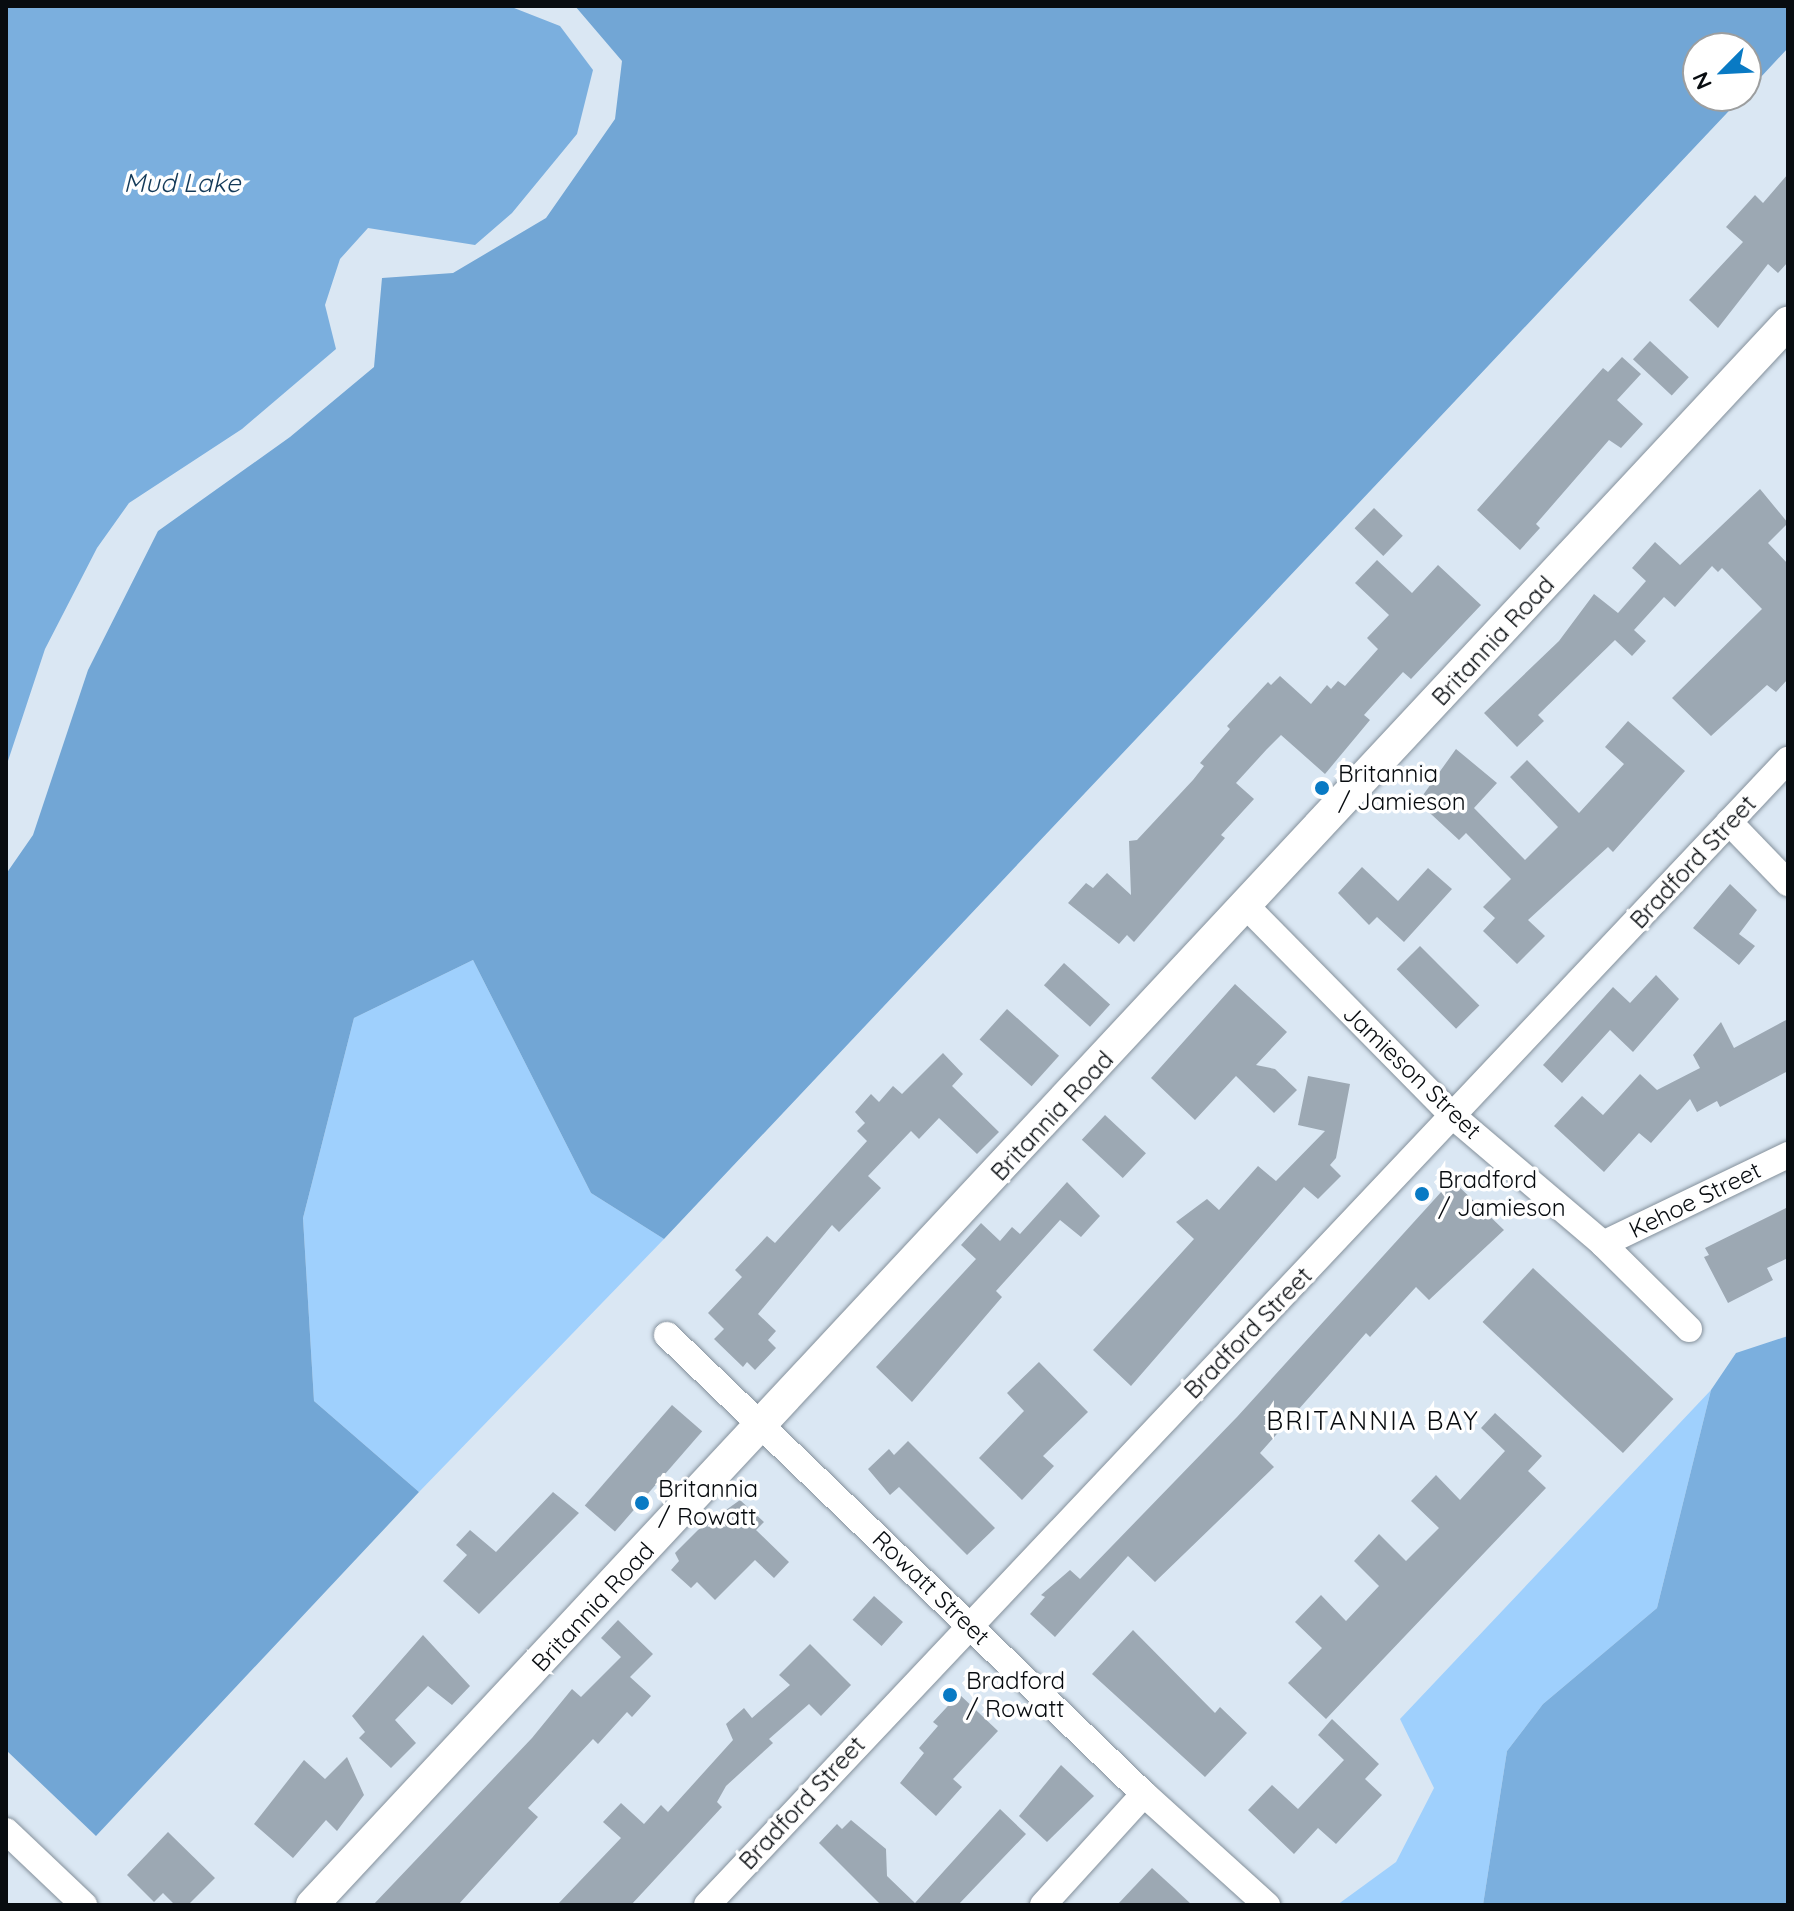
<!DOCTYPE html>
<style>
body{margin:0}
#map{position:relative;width:1794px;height:1911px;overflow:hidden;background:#dae7f3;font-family:Quicksand,sans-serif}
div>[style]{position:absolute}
.green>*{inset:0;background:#9fd0fd}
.forest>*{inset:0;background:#72a6d5}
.water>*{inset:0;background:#7bafde}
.building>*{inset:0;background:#9ca8b3;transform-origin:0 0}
.roads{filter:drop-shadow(0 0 2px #84909b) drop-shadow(0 0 2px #84909b)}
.minor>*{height:26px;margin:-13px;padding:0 13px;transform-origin:13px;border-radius:13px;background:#fff}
.tertiary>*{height:32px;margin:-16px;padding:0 16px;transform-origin:16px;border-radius:16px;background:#fff}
.dots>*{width:22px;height:22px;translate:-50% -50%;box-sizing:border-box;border:4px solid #fff;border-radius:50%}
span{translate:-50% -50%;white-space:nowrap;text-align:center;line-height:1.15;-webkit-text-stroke:7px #fff;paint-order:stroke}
.street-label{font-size:24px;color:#080c10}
.poi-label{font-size:24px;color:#080c10}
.left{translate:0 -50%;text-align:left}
.water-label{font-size:26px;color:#133a59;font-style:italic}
.neighbourhood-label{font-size:26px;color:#080c10;letter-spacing:2px}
.frame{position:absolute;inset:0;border:8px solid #080c10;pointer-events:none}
.north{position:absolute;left:1682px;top:32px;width:80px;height:80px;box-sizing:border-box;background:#fff;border:2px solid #9c9e9f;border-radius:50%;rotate:246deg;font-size:22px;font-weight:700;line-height:32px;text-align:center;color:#080c10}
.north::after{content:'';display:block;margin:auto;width:28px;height:36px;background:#097ac4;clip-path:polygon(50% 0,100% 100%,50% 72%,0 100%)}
</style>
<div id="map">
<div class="green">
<div style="clip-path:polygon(473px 960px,591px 1193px,664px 1239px,419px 1492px,314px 1401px,303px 1218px,354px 1018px)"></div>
<div style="clip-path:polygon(1711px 1390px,1657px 1608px,1543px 1704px,1507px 1751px,1483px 1905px,1337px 1905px,1396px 1862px,1434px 1788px,1400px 1719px)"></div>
</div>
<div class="forest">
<div style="clip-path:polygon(575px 6px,1788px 6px,1788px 48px,1746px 93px,1746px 48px,1698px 48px,1698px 96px,1743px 96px,664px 1239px,591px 1193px,473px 960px,354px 1018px,303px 1218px,314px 1401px,419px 1492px,96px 1836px,6px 1750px,6px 874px,33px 835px,88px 670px,158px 531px,290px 437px,374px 367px,382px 278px,453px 273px,546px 218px,615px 119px,622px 61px)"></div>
</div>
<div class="water">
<div style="clip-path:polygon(6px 6px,509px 6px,560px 26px,593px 70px,577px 134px,512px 213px,475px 245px,368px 228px,340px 259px,325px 305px,336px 349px,242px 429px,129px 503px,97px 548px,45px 649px,6px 767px)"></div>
<div style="clip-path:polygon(1788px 1336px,1788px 1905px,1483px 1905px,1507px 1751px,1543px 1704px,1657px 1608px,1711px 1390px,1736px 1353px)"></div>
</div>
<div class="building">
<div style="clip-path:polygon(1788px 174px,1788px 262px,1778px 273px,1768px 264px,1718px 328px,1689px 300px,1743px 242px,1726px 227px,1755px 195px,1763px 203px)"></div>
<div style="left:1650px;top:341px;width:53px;height:25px;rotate:43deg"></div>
<div style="clip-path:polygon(1622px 357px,1641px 374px,1617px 400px,1643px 424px,1621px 448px,1609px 440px,1536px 524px,1540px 528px,1520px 550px,1477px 510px,1603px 368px,1608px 372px)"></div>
<div style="clip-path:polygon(1760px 489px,1788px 523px,1768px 543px,1788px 564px,1788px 679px,1776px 692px,1767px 685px,1711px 736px,1672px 698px,1762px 609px,1722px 568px,1718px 572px,1712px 566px,1675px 607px,1664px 597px,1634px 630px,1646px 641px,1632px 656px,1615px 640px,1538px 715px,1544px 721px,1517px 747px,1484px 713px,1559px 641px,1594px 594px,1618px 613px,1646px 581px,1632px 568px,1655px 542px,1680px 565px)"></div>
<div style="left:1374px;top:508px;width:40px;height:28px;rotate:44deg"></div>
<div style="clip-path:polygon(1377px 560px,1412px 593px,1438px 565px,1481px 605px,1411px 679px,1403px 672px,1364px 715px,1370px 720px,1325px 774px,1281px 735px,1267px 749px,1236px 783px,1254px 799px,1221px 835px,1225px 838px,1134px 942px,1127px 935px,1119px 944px,1068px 903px,1086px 883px,1093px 888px,1107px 873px,1131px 895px,1129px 841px,1137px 840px,1193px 780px,1204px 766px,1200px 763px,1230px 729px,1227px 726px,1268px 682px,1271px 685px,1280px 676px,1311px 704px,1327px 685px,1331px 689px,1338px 681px,1345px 686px,1378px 649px,1367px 638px,1389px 615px,1355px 583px)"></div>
<div style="clip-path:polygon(1628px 721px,1685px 771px,1613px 852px,1608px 847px,1528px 920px,1545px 936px,1517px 964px,1483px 931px,1495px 918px,1483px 907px,1511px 879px,1466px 833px,1459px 840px,1418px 802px,1456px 749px,1497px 783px,1474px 808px,1525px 860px,1558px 827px,1510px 777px,1527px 760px,1579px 813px,1624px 764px,1605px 747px)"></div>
<div style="clip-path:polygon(1362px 867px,1398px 901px,1428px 868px,1452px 889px,1404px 942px,1377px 917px,1369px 925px,1338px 893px)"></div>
<div style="clip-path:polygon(1730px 884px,1757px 910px,1739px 934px,1755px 946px,1739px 965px,1693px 928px)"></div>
<div style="left:1420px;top:946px;width:84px;height:33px;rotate:45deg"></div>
<div style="left:1064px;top:963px;width:62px;height:30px;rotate:42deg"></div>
<div style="clip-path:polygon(1656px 975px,1679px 999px,1633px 1052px,1610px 1030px,1562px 1083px,1543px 1065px,1613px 987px,1630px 1003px)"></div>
<div style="clip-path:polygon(1235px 984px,1287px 1032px,1256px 1065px,1275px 1069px,1297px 1090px,1274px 1113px,1236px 1076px,1195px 1120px,1151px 1078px)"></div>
<div style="left:1007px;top:1009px;width:70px;height:41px;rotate:42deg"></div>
<div style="clip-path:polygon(1788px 1019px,1788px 1071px,1720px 1107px,1717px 1101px,1697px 1112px,1690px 1099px,1651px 1143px,1639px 1133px,1604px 1172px,1554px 1126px,1582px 1096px,1603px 1115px,1640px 1074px,1657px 1090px,1700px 1068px,1693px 1055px,1721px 1022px,1734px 1048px)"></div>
<div style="clip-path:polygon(943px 1053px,963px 1074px,952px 1086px,999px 1132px,977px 1154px,939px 1118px,919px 1139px,911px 1131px,868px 1176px,881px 1188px,839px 1232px,832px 1225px,758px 1314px,776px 1331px,768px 1340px,776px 1348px,755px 1370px,747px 1362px,743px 1367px,714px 1339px,724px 1329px,708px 1313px,742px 1277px,735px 1270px,767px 1236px,775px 1243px,867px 1141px,857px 1131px,865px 1123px,855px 1112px,871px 1094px,879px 1102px,893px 1086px,902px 1094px)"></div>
<div style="clip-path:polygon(1308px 1076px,1350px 1084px,1336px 1158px,1330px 1165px,1341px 1176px,1318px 1199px,1304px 1187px,1131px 1386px,1093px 1350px,1194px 1239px,1176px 1222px,1207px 1199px,1219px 1210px,1258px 1166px,1276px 1181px,1325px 1131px,1298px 1125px)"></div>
<div style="left:1105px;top:1115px;width:56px;height:34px;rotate:43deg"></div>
<div style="clip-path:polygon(1452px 1180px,1504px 1230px,1429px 1300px,1416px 1287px,1370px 1337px,1366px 1333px,1260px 1453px,1274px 1467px,1155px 1582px,1128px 1556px,1055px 1637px,1030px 1614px,1045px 1597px,1041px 1595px,1070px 1570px,1080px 1579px,1237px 1417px)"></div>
<div style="clip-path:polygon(1067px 1182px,1100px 1216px,1081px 1237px,1060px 1220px,996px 1291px,1002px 1297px,912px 1402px,876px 1367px,976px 1259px,961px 1245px,981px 1223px,1000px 1241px,1012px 1227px,1020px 1234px)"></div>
<div style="clip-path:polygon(1788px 1207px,1788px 1258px,1767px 1268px,1773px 1280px,1728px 1303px,1704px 1257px,1709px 1255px,1705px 1248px)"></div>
<div style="left:1533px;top:1268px;width:192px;height:74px;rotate:43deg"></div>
<div style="clip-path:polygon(1039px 1362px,1088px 1412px,1043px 1456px,1054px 1466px,1022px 1500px,979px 1458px,1024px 1411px,1007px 1393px)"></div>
<div style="left:672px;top:1405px;width:40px;height:133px;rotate:41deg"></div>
<div style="clip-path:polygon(1495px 1413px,1542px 1456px,1528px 1471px,1546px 1488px,1326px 1719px,1288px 1683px,1322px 1648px,1295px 1622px,1321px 1595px,1346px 1621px,1379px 1586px,1354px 1561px,1379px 1534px,1406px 1561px,1439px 1528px,1411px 1501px,1436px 1475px,1460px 1500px,1505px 1451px,1481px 1428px)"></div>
<div style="clip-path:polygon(908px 1441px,995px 1528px,967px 1555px,899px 1487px,890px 1495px,868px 1469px,889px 1449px,894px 1455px)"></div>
<div style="clip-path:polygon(553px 1492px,579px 1513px,479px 1614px,443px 1581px,467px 1555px,456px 1545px,470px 1530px,496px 1552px)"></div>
<div style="clip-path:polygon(740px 1500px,764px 1522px,756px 1530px,789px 1562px,774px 1578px,755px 1560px,715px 1600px,697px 1582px,691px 1588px,671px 1570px,679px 1561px,675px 1553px,698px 1530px)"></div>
<div style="left:874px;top:1596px;width:39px;height:32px;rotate:42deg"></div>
<div style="clip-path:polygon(618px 1620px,653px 1654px,630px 1677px,651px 1696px,632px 1717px,627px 1712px,598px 1744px,593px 1739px,528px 1808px,538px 1817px,458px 1905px,373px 1905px,532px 1738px,572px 1689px,581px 1697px,621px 1657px,601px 1638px)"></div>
<div style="clip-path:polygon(1133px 1630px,1215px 1713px,1220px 1707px,1247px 1733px,1205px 1777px,1092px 1674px)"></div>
<div style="clip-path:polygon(423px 1635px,470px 1686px,452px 1705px,428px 1686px,395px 1720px,416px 1743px,391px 1768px,359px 1738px,365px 1732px,352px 1716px)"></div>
<div style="clip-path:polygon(810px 1644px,851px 1685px,821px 1716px,809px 1704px,769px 1739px,773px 1743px,726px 1786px,717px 1802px,722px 1807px,631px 1905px,557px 1905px,621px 1838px,603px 1822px,621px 1803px,644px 1824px,661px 1805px,668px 1812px,733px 1740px,726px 1724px,744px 1708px,752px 1718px,790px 1685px,779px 1675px)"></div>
<div style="clip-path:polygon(959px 1694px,998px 1731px,953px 1779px,962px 1787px,936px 1816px,900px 1783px,924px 1753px,919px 1748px,938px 1726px,933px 1722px)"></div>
<div style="clip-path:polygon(1332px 1719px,1379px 1764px,1365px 1779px,1382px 1795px,1336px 1844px,1318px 1828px,1294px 1854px,1248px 1810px,1272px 1785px,1298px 1809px,1344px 1760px,1318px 1735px)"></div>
<div style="clip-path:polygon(347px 1757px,364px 1795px,337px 1831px,326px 1820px,293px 1858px,254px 1824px,304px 1760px,325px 1779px)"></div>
<div style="clip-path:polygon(1061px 1765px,1094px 1796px,1047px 1842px,1019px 1816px)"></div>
<div style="clip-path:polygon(1000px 1809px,1026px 1834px,958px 1905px,881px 1905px,819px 1843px,837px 1824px,842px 1829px,851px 1820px,886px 1849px,887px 1876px,915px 1903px)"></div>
<div style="clip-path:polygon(168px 1832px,215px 1878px,188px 1905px,175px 1905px,163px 1893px,154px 1902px,127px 1875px)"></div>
<div style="clip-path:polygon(1152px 1868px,1175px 1889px,1192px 1905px,1117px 1905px)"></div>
</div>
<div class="roads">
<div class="minor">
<div style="left:1729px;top:822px;width:85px;rotate:46deg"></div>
<div style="left:1247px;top:907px;width:295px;rotate:45.4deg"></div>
<div style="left:1454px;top:1117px;width:196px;rotate:40.4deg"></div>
<div style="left:1603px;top:1244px;width:121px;rotate:44.7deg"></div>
<div style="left:1603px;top:1244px;width:205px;rotate:-25.7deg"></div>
<div style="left:667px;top:1335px;width:662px;rotate:43.9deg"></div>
<div style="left:1144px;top:1794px;width:166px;rotate:42.1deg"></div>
<div style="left:6px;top:1831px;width:108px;rotate:43.5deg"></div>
<div style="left:707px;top:1905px;width:1575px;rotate:-46.65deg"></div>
<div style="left:1043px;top:1905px;width:150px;rotate:-47.7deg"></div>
</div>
<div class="tertiary">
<div style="left:312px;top:1905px;width:2164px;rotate:-46.99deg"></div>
</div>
</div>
<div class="dots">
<div style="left:1322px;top:788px;background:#097ac4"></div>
<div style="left:1422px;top:1194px;background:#097ac4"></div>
<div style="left:642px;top:1503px;background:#097ac4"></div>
<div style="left:950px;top:1695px;background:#097ac4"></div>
</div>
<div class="street-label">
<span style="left:1493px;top:641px;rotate:-47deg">Britannia Road</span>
<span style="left:1693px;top:862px;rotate:-47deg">Bradford Street</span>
<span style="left:1412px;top:1072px;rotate:44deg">Jamieson Street</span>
<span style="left:1052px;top:1116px;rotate:-47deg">Britannia Road</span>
<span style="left:1695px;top:1200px;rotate:-26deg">Kehoe Street</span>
<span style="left:1248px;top:1333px;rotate:-46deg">Bradford Street</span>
<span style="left:931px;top:1588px;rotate:44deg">Rowatt Street</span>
<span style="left:593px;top:1607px;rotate:-47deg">Britannia Road</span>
<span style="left:802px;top:1803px;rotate:-47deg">Bradford Street</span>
</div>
<div class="poi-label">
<span class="left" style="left:1338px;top:788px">Britannia<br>/ Jamieson</span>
<span class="left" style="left:1438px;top:1194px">Bradford<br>/ Jamieson</span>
<span class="left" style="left:658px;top:1503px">Britannia<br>/ Rowatt</span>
<span class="left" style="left:966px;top:1695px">Bradford<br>/ Rowatt</span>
</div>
<div class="water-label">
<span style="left:182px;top:183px">Mud Lake</span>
</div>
<div class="neighbourhood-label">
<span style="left:1373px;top:1421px">BRITANNIA BAY</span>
</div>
<div class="frame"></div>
<div class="north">N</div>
</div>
